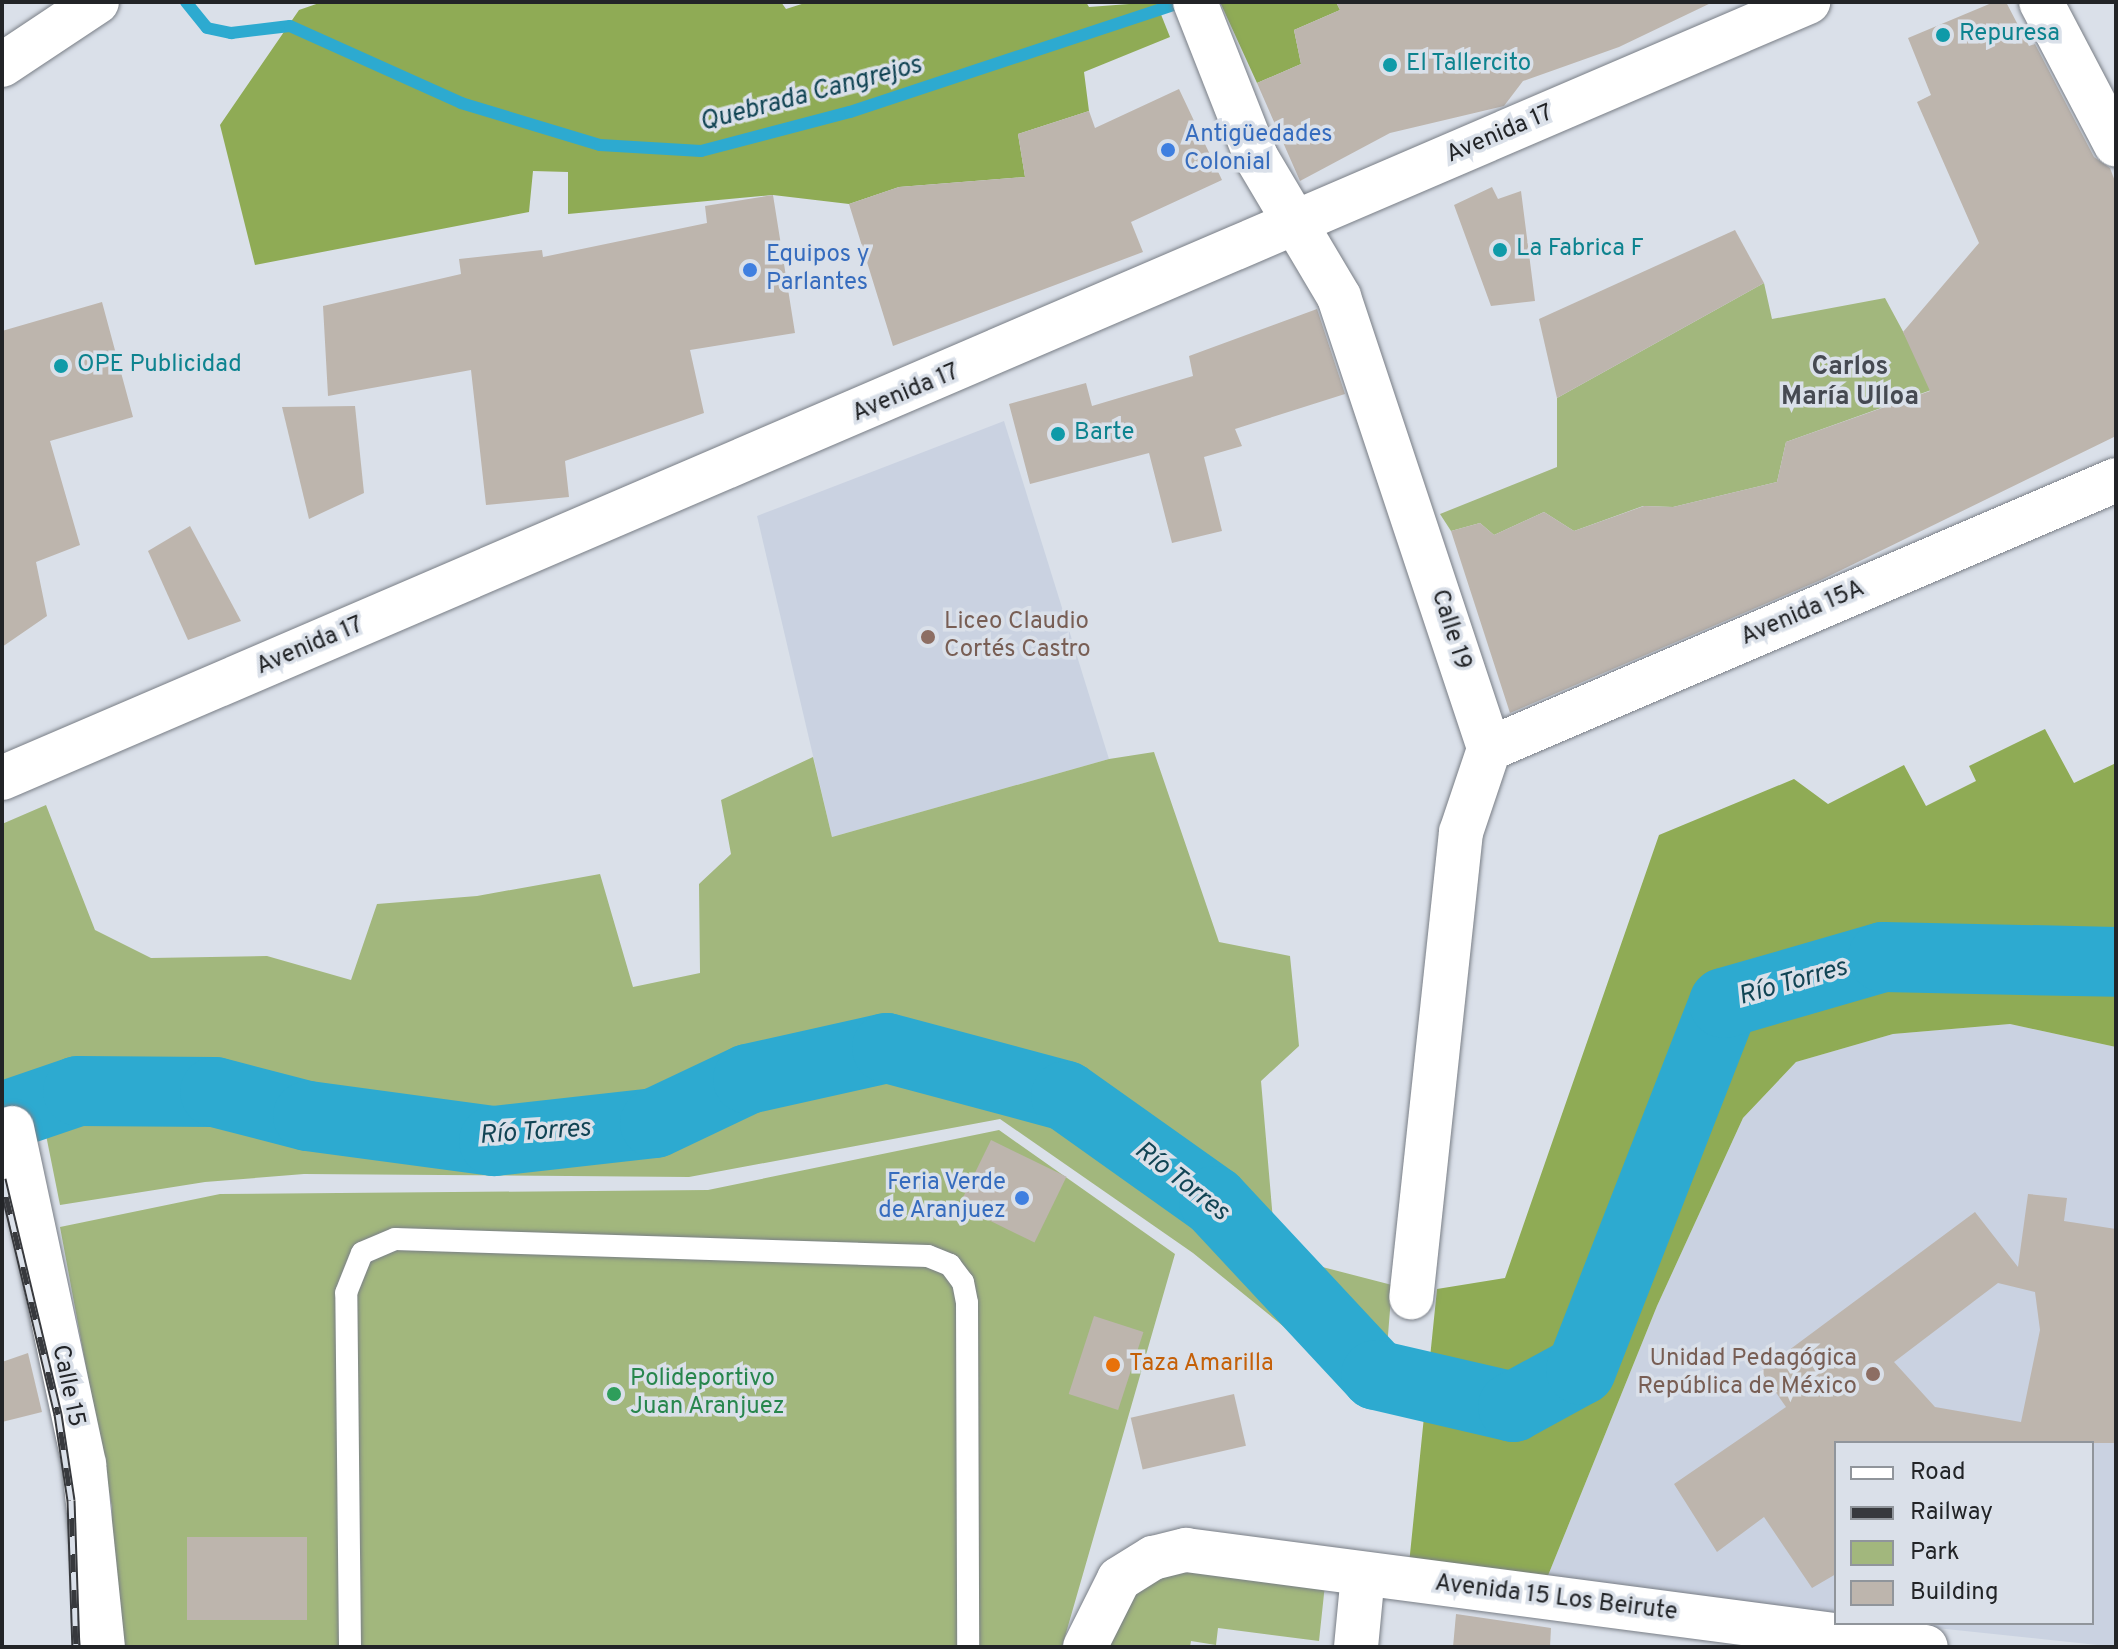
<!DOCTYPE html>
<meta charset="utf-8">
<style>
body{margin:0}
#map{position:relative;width:2118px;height:1649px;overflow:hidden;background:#dae0e9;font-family:Overpass,sans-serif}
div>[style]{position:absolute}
.built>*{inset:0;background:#cad2e1}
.green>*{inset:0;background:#a2b77d}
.forest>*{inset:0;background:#8fab55}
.stream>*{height:12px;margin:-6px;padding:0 6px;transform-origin:6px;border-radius:6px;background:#2daad0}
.river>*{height:70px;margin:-35px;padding:0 35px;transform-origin:35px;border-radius:35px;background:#2daad0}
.building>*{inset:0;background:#bdb5ad;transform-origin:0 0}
.roads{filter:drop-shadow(0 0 2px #797e86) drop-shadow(0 0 2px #797e86)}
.service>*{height:22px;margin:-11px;padding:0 11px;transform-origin:11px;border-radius:11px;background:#fff}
.minor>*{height:44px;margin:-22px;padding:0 22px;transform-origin:22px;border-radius:22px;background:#fff}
.tertiary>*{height:44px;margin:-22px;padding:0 22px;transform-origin:22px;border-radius:22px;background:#fff}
.secondary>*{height:44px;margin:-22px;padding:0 22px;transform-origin:22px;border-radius:22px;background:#fff}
.rail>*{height:9px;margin-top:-4.5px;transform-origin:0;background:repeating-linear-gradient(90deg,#dae0e9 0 18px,#37393d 0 36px);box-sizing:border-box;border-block:2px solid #37393d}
.dots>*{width:22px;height:22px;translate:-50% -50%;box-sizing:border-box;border:4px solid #dae0e9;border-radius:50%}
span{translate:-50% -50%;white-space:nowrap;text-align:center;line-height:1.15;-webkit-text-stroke:7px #dae0e9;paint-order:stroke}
.culture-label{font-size:24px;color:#0d838f}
.left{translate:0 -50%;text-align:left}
.street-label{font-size:24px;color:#222427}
.shop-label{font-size:24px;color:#366cbe}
.right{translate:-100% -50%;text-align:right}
.education-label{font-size:24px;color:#785e54}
.food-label{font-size:24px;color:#c56008}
.leisure-label{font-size:24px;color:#27864d}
.water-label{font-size:26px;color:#114454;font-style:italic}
.neighbourhood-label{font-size:26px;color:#464a52;font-weight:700}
.frame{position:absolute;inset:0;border:4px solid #222427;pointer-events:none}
.legend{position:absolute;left:1834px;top:1441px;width:260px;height:184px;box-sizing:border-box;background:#dae0e9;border:2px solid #90959b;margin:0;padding:10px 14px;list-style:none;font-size:24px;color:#222427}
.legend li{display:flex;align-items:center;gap:16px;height:40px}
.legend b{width:40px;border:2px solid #90959b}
</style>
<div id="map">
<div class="built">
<div style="clip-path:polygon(1004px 421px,1109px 759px,832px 837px,757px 516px)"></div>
<div style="clip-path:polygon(2010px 1024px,2116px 1047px,2116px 1647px,1889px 1623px,2092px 1623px,2092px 1443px,1836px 1443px,1836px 1616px,1547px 1578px,1657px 1306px,1743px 1118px,1796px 1062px,1893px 1034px)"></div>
</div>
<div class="green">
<div style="clip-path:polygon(1764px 283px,1772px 319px,1885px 298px,1934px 389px,1786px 442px,1777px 482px,1673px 507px,1643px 506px,1574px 531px,1544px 512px,1494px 535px,1480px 523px,1451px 531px,1440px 514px,1557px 467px,1557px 398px)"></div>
<div style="clip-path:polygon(1154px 752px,1219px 942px,1290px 956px,1299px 1046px,1261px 1081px,1276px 1255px,1392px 1285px,1384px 1385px,1346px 1377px,1193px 1253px,1000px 1119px,689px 1177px,304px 1174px,205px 1182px,60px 1205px,35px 1080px,2px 1089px,2px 824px,46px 805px,95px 930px,151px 958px,267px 956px,351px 980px,377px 904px,477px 896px,600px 874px,633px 987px,700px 973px,699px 884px,731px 854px,721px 800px,813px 757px,832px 837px,1109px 759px)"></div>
<div style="clip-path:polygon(999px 1130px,1175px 1254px,1062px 1647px,112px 1647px,112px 1507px,60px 1227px,220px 1194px,708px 1190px)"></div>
<div style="clip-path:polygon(1153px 1568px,1326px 1575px,1319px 1641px,1218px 1628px,1216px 1645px,1191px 1641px,1190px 1647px,1098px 1647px)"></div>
</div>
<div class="forest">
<div style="clip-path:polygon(322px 2px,781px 2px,786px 9px,808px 2px,1086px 2px,1089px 7px,1156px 2px,1170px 37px,1084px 72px,1089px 111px,1018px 134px,1025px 177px,899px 187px,849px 204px,773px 195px,568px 214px,568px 172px,533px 171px,529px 212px,255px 265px,220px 125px,299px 10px)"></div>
<div style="clip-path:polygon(1220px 2px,1336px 2px,1340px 10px,1294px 30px,1301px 64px,1257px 83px)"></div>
<div style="clip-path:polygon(2045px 729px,2074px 783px,2116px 763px,2116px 1047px,2010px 1024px,1893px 1034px,1796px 1062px,1743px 1118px,1657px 1306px,1547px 1578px,1409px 1564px,1437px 1289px,1505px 1278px,1659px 835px,1794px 779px,1828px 804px,1904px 765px,1926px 806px,1976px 781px,1969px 766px)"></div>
</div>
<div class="stream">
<div style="left:186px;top:2px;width:33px;rotate:51deg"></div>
<div style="left:207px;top:28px;width:25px;rotate:12deg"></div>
<div style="left:231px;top:33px;width:59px;rotate:-6.8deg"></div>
<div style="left:290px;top:26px;width:188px;rotate:24.2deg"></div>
<div style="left:461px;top:103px;width:145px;rotate:16.8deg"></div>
<div style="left:600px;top:145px;width:101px;rotate:3.4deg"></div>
<div style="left:701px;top:151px;width:154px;rotate:-14.7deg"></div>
<div style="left:850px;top:112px;width:350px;rotate:-18.3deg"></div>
</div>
<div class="river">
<div style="left:2px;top:1117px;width:80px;rotate:-18.9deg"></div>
<div style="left:78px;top:1091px;width:137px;rotate:0.4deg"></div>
<div style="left:215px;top:1092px;width:96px;rotate:14.5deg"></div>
<div style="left:308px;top:1116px;width:188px;rotate:7.7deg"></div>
<div style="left:494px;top:1141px;width:162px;rotate:-6.4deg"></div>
<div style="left:655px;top:1123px;width:103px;rotate:-25.3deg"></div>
<div style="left:748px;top:1079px;width:142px;rotate:-12.6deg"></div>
<div style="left:887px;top:1048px;width:185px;rotate:15deg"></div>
<div style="left:1066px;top:1096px;width:181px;rotate:35.4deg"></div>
<div style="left:1214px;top:1201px;width:238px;rotate:47deg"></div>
<div style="left:1376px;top:1375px;width:141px;rotate:13.1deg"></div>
<div style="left:1513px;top:1407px;width:77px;rotate:-28.6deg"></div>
<div style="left:1581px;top:1370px;width:394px;rotate:-68.7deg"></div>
<div style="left:1724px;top:1003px;width:166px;rotate:-16.1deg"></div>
<div style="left:1883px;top:957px;width:233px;rotate:1.2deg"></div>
</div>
<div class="building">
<div style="clip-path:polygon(1336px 2px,1713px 2px,1619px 47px,1523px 81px,1504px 106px,1390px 133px,1300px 181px,1257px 83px,1301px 64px,1294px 30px,1340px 10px)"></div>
<div style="clip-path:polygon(1994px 2px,2006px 2px,2029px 46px,2035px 44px,2094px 157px,2110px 168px,2116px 184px,2116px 436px,1823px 579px,1510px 713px,1451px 531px,1480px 523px,1494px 535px,1544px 512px,1574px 531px,1644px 506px,1673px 507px,1777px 482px,1786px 442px,1930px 391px,1903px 332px,1979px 243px,1917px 102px,1931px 95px,1908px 38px)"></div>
<div style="clip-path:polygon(1179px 89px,1222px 180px,1131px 222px,1143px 252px,893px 346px,849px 204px,899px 187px,1025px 177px,1018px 134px,1089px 111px,1095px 128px)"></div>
<div style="clip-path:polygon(1492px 187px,1498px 199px,1521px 191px,1535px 301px,1491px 306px,1454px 205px)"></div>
<div style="clip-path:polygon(773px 195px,795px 333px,690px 350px,704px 413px,565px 461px,569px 497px,486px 505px,471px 370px,328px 396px,323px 306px,461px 274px,459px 259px,542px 250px,543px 257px,707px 223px,705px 206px)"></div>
<div style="clip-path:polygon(1735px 230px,1764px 283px,1557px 398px,1539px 319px)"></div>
<div style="clip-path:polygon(102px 302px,133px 417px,50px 441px,80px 545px,36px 562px,47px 616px,2px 647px,2px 331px)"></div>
<div style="clip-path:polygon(1317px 309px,1345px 394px,1235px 429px,1242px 446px,1204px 457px,1222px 531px,1172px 543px,1149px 453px,1030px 484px,1009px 404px,1086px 383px,1092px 406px,1193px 376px,1189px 356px)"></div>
<div style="clip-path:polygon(355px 406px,364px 493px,309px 519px,282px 407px)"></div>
<div style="clip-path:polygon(190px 526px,241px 621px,188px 640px,148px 551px)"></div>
<div style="left:991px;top:1140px;width:84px;height:73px;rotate:26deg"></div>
<div style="clip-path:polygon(evenodd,2028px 1194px,2067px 1198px,2064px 1221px,2116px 1229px,2116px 1443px,1836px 1443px,1836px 1574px,1812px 1588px,1764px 1517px,1717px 1552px,1674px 1484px,1786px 1407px,1761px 1371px,1975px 1212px,2018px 1267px,2028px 1194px,1998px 1283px,2035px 1292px,2040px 1330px,2021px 1422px,1935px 1407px,1894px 1362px,1998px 1283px)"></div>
<div style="left:1094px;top:1316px;width:52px;height:82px;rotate:18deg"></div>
<div style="clip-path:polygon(28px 1353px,42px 1412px,2px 1422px,2px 1362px)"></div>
<div style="left:1234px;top:1394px;width:53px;height:106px;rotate:77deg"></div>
<div style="left:187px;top:1537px;width:120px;height:83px"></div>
<div style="clip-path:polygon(1456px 1614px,1551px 1628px,1550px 1647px,1453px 1647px)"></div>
</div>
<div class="roads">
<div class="service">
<div style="left:350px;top:1647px;width:354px;rotate:-90.6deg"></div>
<div style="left:346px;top:1293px;width:43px;rotate:-68.2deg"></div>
<div style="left:362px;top:1253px;width:36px;rotate:-23deg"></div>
<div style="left:395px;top:1239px;width:533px;rotate:1.83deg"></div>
<div style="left:928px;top:1256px;width:24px;rotate:22deg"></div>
<div style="left:950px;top:1265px;width:21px;rotate:53deg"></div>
<div style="left:963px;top:1282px;width:21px;rotate:79deg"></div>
<div style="left:967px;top:1303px;width:344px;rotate:89.8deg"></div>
</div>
<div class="minor">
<div style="left:1195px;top:2px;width:167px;rotate:68.5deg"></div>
<div style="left:1256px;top:157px;width:163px;rotate:59.3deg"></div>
<div style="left:1339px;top:297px;width:476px;rotate:71.6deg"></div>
<div style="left:1489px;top:749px;width:88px;rotate:108.6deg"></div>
<div style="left:1461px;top:832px;width:468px;rotate:96.1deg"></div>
<div style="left:2041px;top:2px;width:161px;rotate:62.3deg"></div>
<div style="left:1489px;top:749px;width:682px;rotate:-23.22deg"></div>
<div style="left:12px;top:1128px;width:344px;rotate:77.9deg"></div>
<div style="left:84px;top:1464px;width:184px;rotate:84.1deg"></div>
<div style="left:1085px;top:1647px;width:76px;rotate:-63.4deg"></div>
<div style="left:1119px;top:1579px;width:40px;rotate:-32deg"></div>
<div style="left:1153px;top:1558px;width:34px;rotate:-14deg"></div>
<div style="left:1186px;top:1550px;width:746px;rotate:7.47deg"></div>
<div style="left:1356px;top:1647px;width:73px;rotate:-84.5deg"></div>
</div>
<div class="tertiary">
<div style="left:2px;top:65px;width:114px;rotate:-33.6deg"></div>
</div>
<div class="secondary">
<div style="left:2px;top:778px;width:1966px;rotate:-23.25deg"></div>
</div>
</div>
<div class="rail">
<div style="left:2px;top:1179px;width:242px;rotate:76.6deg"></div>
<div style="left:58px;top:1414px;width:87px;rotate:81.4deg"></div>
<div style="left:71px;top:1500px;width:147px;rotate:88.1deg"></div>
</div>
<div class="dots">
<div style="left:1943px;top:35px;background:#0f9aa8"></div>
<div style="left:1390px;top:65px;background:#0f9aa8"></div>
<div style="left:1168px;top:150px;background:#3f7fe0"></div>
<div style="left:1500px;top:250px;background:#0f9aa8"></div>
<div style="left:750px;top:270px;background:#3f7fe0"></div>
<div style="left:61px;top:366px;background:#0f9aa8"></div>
<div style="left:1058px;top:434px;background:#0f9aa8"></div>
<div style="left:928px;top:637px;background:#8d6e63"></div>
<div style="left:1022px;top:1198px;background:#3f7fe0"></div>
<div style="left:1113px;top:1365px;background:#e8710a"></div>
<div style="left:1873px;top:1374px;background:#8d6e63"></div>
<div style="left:614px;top:1394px;background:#2e9e5b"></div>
</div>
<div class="culture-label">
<span class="left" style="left:1959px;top:35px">Repuresa</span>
<span class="left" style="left:1406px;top:65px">El Tallercito</span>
<span class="left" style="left:1516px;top:250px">La Fabrica F</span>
<span class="left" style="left:77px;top:366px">OPE Publicidad</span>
<span class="left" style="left:1074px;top:434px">Barte</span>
</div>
<div class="street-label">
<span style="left:1500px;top:135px;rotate:-23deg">Avenida 17</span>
<span style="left:906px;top:394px;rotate:-23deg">Avenida 17</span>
<span style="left:1803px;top:614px;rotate:-23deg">Avenida 15A</span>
<span style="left:1450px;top:630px;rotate:72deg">Calle 19</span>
<span style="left:310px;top:647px;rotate:-23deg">Avenida 17</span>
<span style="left:67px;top:1386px;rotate:78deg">Calle 15</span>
<span style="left:1556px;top:1599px;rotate:7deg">Avenida 15 Los Beirute</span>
</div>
<div class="shop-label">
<span class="left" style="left:1184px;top:150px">Antigüedades<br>Colonial</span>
<span class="left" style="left:766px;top:270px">Equipos y<br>Parlantes</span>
<span class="right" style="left:1006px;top:1198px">Feria Verde<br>de Aranjuez</span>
</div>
<div class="education-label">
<span class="left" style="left:944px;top:637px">Liceo Claudio<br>Cortés Castro</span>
<span class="right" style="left:1857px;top:1374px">Unidad Pedagógica<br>República de México</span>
</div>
<div class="food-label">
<span class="left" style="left:1129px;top:1365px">Taza Amarilla</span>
</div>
<div class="leisure-label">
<span class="left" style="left:630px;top:1394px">Polideportivo<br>Juan Aranjuez</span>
</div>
<div class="water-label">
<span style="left:811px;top:95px;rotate:-15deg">Quebrada Cangrejos</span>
<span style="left:1793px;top:983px;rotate:-16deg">Río Torres</span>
<span style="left:535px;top:1133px;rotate:-4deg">Río Torres</span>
<span style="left:1181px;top:1182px;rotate:38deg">Río Torres</span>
</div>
<div class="neighbourhood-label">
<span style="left:1850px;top:383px">Carlos<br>María Ulloa</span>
</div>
<div class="frame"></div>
<ul class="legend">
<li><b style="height:10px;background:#fff"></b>Road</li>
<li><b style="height:10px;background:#37393d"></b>Railway</li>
<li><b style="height:22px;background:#a2b77d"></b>Park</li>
<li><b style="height:22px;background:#bdb5ad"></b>Building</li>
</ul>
</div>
